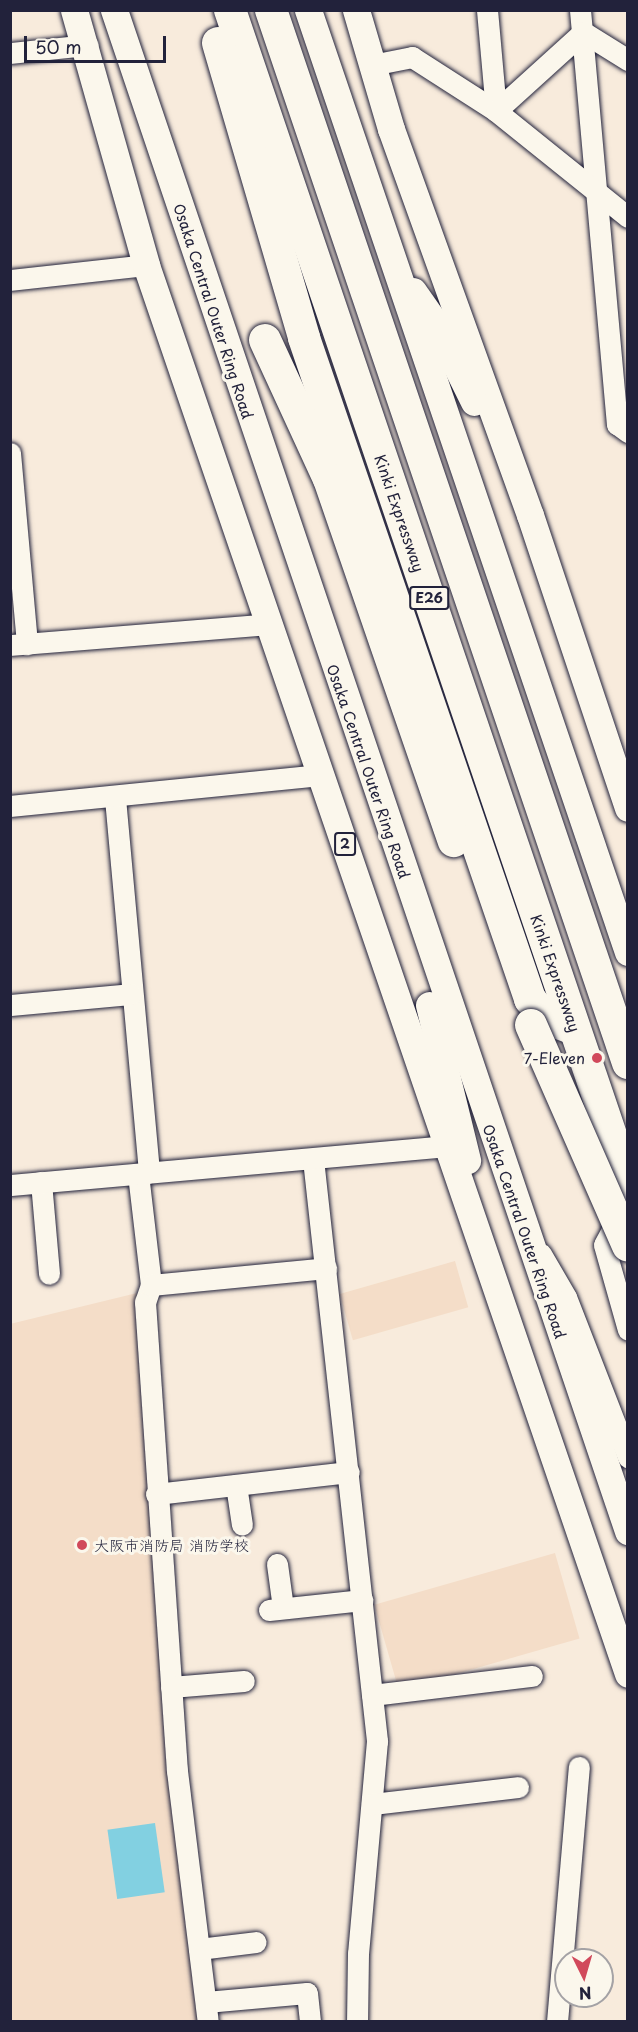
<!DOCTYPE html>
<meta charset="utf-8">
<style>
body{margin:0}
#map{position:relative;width:638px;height:2032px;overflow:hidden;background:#f8ebdc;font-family:"Playpen Sans","Klee One",sans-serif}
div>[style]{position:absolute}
.built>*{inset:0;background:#f4ddc8;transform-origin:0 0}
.water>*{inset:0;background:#82d0e1;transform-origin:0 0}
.roads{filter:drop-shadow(0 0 2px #22223b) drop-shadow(0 0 2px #22223b)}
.minor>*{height:21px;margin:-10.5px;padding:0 10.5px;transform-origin:10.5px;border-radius:10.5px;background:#fbf7ec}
.major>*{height:27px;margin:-13.5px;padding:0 13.5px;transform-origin:13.5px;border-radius:13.5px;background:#fbf7ec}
.highway>*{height:32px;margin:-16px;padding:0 16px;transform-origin:16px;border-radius:16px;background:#fbf7ec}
.bridges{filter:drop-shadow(0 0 2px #22223b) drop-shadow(0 0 2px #22223b)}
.highway-bridge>*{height:32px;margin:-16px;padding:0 16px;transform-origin:16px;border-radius:16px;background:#fbf7ec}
.dots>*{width:16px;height:16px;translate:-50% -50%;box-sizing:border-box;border:3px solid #fbf7ec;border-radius:50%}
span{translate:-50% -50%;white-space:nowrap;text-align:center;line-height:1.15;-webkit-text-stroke:6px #fbf7ec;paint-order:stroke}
.shield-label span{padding:2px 4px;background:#fbf7ec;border:2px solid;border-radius:4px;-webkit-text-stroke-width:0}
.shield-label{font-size:14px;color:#22223b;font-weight:700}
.street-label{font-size:15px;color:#22223b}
.poi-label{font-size:15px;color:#22223b}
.right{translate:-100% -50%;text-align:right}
.left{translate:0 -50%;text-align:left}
.frame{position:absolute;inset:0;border:12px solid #22223b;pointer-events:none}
.north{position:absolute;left:554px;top:1948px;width:60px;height:60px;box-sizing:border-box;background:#fbf7ec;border:2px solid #a4a2a5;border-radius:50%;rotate:175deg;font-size:16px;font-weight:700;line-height:24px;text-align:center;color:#22223b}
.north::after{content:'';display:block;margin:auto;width:21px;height:27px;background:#d1495b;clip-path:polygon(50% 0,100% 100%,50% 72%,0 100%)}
.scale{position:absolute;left:24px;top:36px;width:142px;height:27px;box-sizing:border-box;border:3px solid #22223b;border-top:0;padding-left:8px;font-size:18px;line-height:21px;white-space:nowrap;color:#22223b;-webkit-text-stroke:4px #fbf7ec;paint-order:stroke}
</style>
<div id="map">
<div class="built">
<div style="left:455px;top:1261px;width:48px;height:120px;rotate:74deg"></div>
<div style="clip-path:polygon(137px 1293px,167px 1766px,202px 2021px,11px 2021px,10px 1324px)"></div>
<div style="left:555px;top:1553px;width:89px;height:188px;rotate:74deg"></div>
</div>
<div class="water">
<div style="left:155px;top:1823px;width:70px;height:48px;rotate:82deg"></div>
</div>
<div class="roads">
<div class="minor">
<div style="left:487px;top:10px;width:101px;rotate:84.9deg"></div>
<div style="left:580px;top:10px;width:416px;rotate:84.9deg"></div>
<div style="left:617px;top:424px;width:14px;rotate:36deg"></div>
<div style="left:10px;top:53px;width:78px;rotate:-5.9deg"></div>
<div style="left:372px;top:65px;width:41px;rotate:-11.3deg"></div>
<div style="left:412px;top:57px;width:100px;rotate:32.7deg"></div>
<div style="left:496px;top:111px;width:169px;rotate:38.8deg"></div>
<div style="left:496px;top:111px;width:118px;rotate:-42.2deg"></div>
<div style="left:583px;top:32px;width:53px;rotate:31.9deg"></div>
<div style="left:10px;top:280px;width:137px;rotate:-6.3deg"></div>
<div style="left:10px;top:453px;width:192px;rotate:84.9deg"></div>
<div style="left:10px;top:645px;width:262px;rotate:-4.6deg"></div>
<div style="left:115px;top:798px;width:376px;rotate:84.8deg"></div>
<div style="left:10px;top:806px;width:314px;rotate:-5.7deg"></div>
<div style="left:10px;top:1005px;width:121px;rotate:-5.2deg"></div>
<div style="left:313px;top:1159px;width:586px;rotate:83.72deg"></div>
<div style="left:377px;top:1741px;width:213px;rotate:95.1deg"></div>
<div style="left:358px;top:1953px;width:69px;rotate:90.8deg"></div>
<div style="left:138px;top:1174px;width:112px;rotate:83.3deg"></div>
<div style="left:151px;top:1285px;width:18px;rotate:109deg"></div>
<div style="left:145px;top:1302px;width:470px;rotate:86.1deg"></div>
<div style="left:177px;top:1771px;width:253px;rotate:83deg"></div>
<div style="left:41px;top:1182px;width:92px;rotate:85deg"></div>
<div style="left:10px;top:1185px;width:440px;rotate:-5.1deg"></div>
<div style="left:627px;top:1219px;width:15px;rotate:152deg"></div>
<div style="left:614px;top:1226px;width:21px;rotate:118deg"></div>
<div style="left:604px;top:1245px;width:88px;rotate:74.2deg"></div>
<div style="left:541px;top:1254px;width:50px;rotate:59.8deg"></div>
<div style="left:566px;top:1297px;width:172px;rotate:68.8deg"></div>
<div style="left:151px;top:1285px;width:176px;rotate:-5.5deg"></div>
<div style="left:236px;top:1485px;width:40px;rotate:81.5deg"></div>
<div style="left:156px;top:1494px;width:194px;rotate:-6.5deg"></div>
<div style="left:277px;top:1564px;width:44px;rotate:82.2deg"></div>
<div style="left:269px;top:1610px;width:94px;rotate:-6.1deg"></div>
<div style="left:171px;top:1687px;width:73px;rotate:-4.7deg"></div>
<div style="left:372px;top:1695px;width:161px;rotate:-6.8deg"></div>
<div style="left:372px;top:1804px;width:147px;rotate:-6.6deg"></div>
<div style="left:199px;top:1949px;width:57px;rotate:-7deg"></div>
<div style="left:206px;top:2002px;width:101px;rotate:-5.1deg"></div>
<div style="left:307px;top:1993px;width:29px;rotate:84deg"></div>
<div style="left:557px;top:2022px;width:256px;rotate:-85.1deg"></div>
</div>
<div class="major">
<div style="left:74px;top:10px;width:265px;rotate:74.2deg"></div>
<div style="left:146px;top:265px;width:1489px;rotate:71.11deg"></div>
<div style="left:114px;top:10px;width:1606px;rotate:71.33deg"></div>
<div style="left:308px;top:10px;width:995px;rotate:71.24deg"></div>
<div style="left:356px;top:10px;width:124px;rotate:73.6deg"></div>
<div style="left:391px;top:129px;width:410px;rotate:70.2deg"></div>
<div style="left:530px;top:515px;width:309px;rotate:71.5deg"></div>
<div style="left:413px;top:291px;width:39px;rotate:55deg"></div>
<div style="left:435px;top:323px;width:88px;rotate:63.7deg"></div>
<div style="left:429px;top:1005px;width:160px;rotate:76.2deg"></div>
</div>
<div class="highway">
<div style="left:230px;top:10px;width:1241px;rotate:71.29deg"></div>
<div style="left:271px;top:10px;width:1112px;rotate:71.27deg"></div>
<div style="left:218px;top:43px;width:307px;rotate:73.7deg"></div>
<div style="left:304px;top:338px;width:699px;rotate:71.12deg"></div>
<div style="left:530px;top:999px;width:26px;rotate:50deg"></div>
<div style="left:547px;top:1019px;width:29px;rotate:20deg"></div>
<div style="left:265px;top:340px;width:153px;rotate:65.3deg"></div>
<div style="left:329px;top:479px;width:383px;rotate:71deg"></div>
</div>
</div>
<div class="bridges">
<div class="highway-bridge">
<div style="left:531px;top:1025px;width:241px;rotate:66.3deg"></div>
</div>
</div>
<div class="dots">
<div style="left:597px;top:1058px;background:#d1495b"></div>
<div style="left:82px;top:1545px;background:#d1495b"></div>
</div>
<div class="shield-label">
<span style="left:429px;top:598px">E26</span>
<span style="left:345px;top:844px">2</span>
</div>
<div class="street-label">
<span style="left:214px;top:311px;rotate:72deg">Osaka Central Outer Ring Road</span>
<span style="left:400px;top:513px;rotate:71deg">Kinki Expressway</span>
<span style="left:369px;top:771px;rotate:71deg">Osaka Central Outer Ring Road</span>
<span style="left:556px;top:973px;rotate:71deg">Kinki Expressway</span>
<span style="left:525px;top:1231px;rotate:71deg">Osaka Central Outer Ring Road</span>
</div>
<div class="poi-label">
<span class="right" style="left:585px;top:1058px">7-Eleven</span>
<span class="left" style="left:94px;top:1545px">大阪市消防局 消防学校</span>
</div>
<div class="frame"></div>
<div class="north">N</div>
<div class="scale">50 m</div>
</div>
